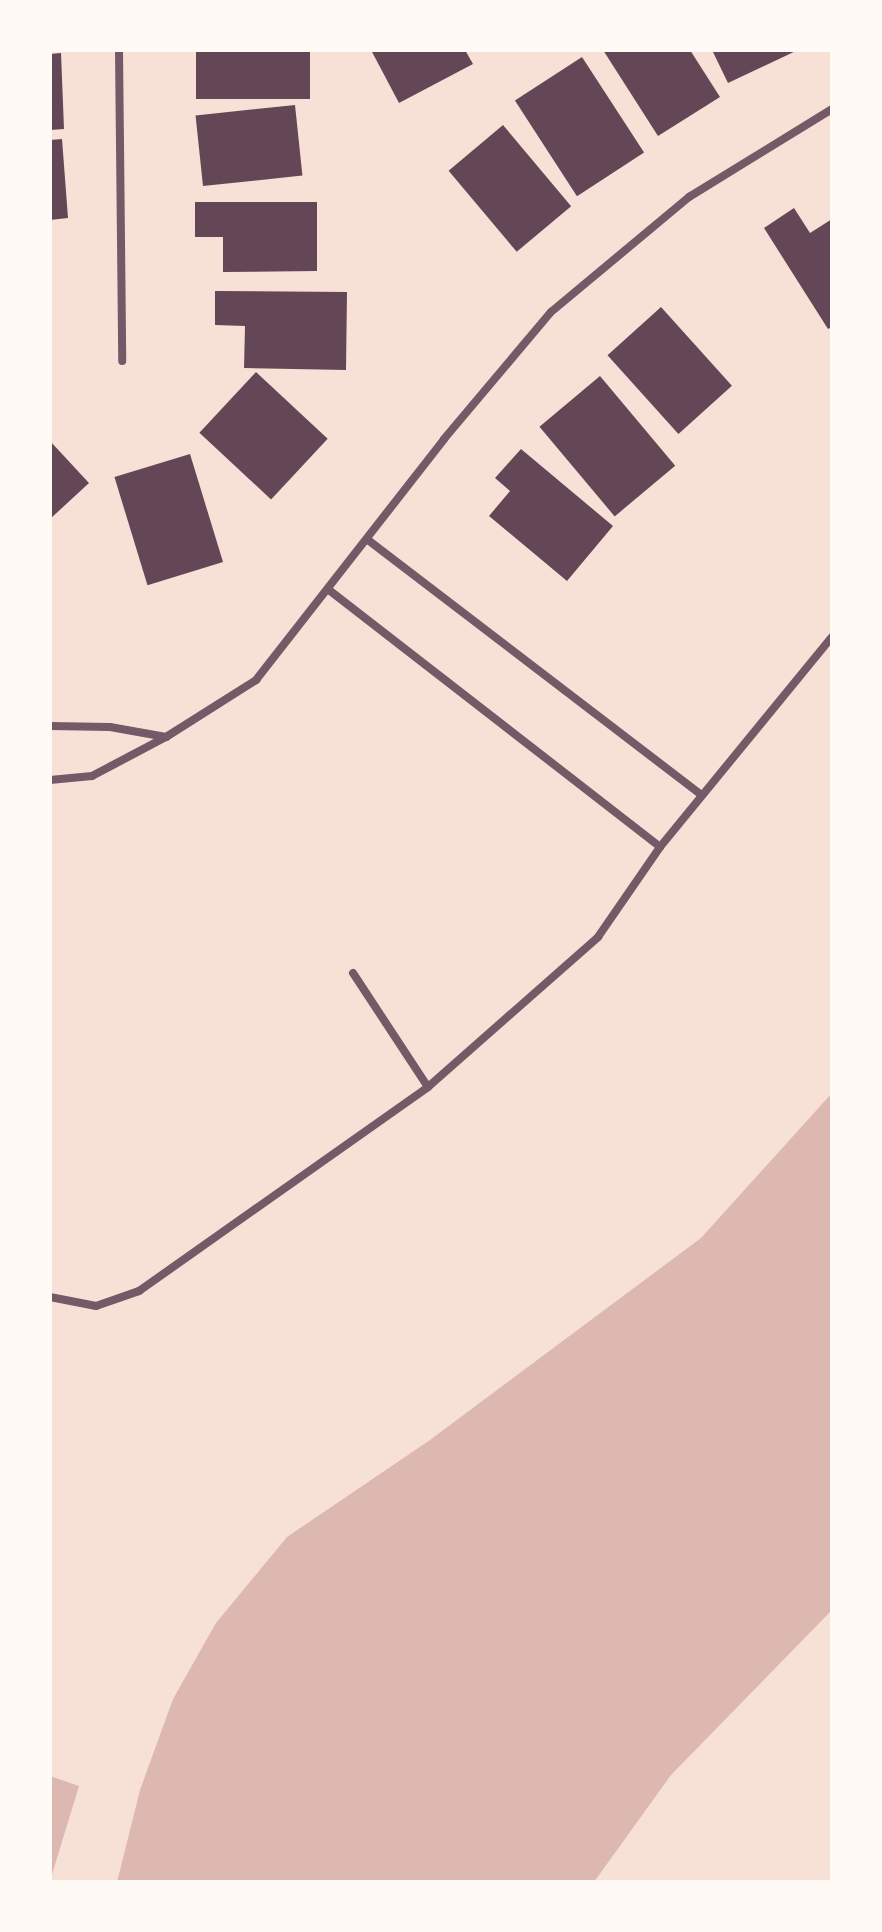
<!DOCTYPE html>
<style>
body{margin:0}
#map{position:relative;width:882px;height:1932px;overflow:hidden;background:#f7e1d7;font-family:Overpass,sans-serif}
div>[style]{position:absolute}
.water>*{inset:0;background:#dcb8b0}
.building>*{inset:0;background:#644757;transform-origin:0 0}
.minor>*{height:8px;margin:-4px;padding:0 4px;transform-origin:4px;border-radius:4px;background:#755966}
span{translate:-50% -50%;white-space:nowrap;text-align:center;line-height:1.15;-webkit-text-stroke:8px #fffaf5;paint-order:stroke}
.frame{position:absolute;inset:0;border:52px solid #fffaf5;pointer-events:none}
</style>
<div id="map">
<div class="water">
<div style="clip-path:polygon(832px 1093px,832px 1610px,671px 1775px,594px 1882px,117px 1882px,140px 1790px,173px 1699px,216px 1623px,287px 1537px,430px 1440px,701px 1238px)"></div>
<div style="clip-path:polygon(50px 1776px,79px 1786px,50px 1881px)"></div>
</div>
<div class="building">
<div style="left:196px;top:50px;width:114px;height:49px"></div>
<div style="clip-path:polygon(371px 50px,465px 50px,473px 64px,399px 103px)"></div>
<div style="clip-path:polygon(603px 50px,690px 50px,720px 97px,658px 136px)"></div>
<div style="clip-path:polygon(712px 50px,798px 50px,728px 83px)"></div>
<div style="clip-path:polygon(61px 53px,64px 129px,50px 130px,50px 54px)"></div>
<div style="left:582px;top:57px;width:114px;height:80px;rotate:57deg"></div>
<div style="left:295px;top:105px;width:71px;height:100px;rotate:84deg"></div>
<div style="left:503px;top:125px;width:106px;height:71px;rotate:50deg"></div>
<div style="clip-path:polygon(62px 139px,68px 218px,50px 220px,50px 140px)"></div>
<div style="clip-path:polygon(195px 202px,317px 202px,317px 271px,223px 272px,223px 237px,195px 237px)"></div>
<div style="clip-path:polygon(794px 208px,810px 233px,832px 219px,832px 327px,828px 329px,764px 228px)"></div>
<div style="clip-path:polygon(215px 291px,347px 292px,346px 370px,244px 368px,245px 326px,215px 325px)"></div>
<div style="left:661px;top:307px;width:106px;height:72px;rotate:48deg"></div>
<div style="left:256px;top:372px;width:98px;height:83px;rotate:43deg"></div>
<div style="left:600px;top:376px;width:117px;height:79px;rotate:50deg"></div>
<div style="clip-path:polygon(50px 441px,89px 483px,50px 519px)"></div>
<div style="clip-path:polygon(521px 449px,613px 526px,567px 581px,489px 516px,510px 491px,495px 478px)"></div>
<div style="left:190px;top:454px;width:113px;height:79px;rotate:73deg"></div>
</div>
<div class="minor">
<div style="left:119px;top:50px;width:311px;rotate:89.4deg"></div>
<div style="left:368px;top:540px;width:420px;rotate:37.4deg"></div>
<div style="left:329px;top:590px;width:419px;rotate:37.8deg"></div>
<div style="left:50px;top:726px;width:60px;rotate:1deg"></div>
<div style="left:110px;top:727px;width:57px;rotate:10.1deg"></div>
<div style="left:50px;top:780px;width:42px;rotate:-5.4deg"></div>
<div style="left:92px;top:776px;width:84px;rotate:-27.8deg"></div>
<div style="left:166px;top:737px;width:107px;rotate:-32.3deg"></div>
<div style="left:256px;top:680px;width:306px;rotate:-52deg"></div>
<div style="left:444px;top:439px;width:166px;rotate:-49.9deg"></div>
<div style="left:551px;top:312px;width:180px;rotate:-39.8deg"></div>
<div style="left:689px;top:197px;width:168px;rotate:-31.6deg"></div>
<div style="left:353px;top:973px;width:136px;rotate:56.7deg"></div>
<div style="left:50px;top:1297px;width:47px;rotate:11.1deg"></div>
<div style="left:96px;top:1306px;width:46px;rotate:-19.2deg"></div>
<div style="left:139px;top:1291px;width:354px;rotate:-35.2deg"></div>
<div style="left:428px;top:1087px;width:227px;rotate:-41.4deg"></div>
<div style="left:598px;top:937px;width:109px;rotate:-55.4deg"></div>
<div style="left:660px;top:847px;width:271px;rotate:-50.7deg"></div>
</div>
<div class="frame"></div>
</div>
